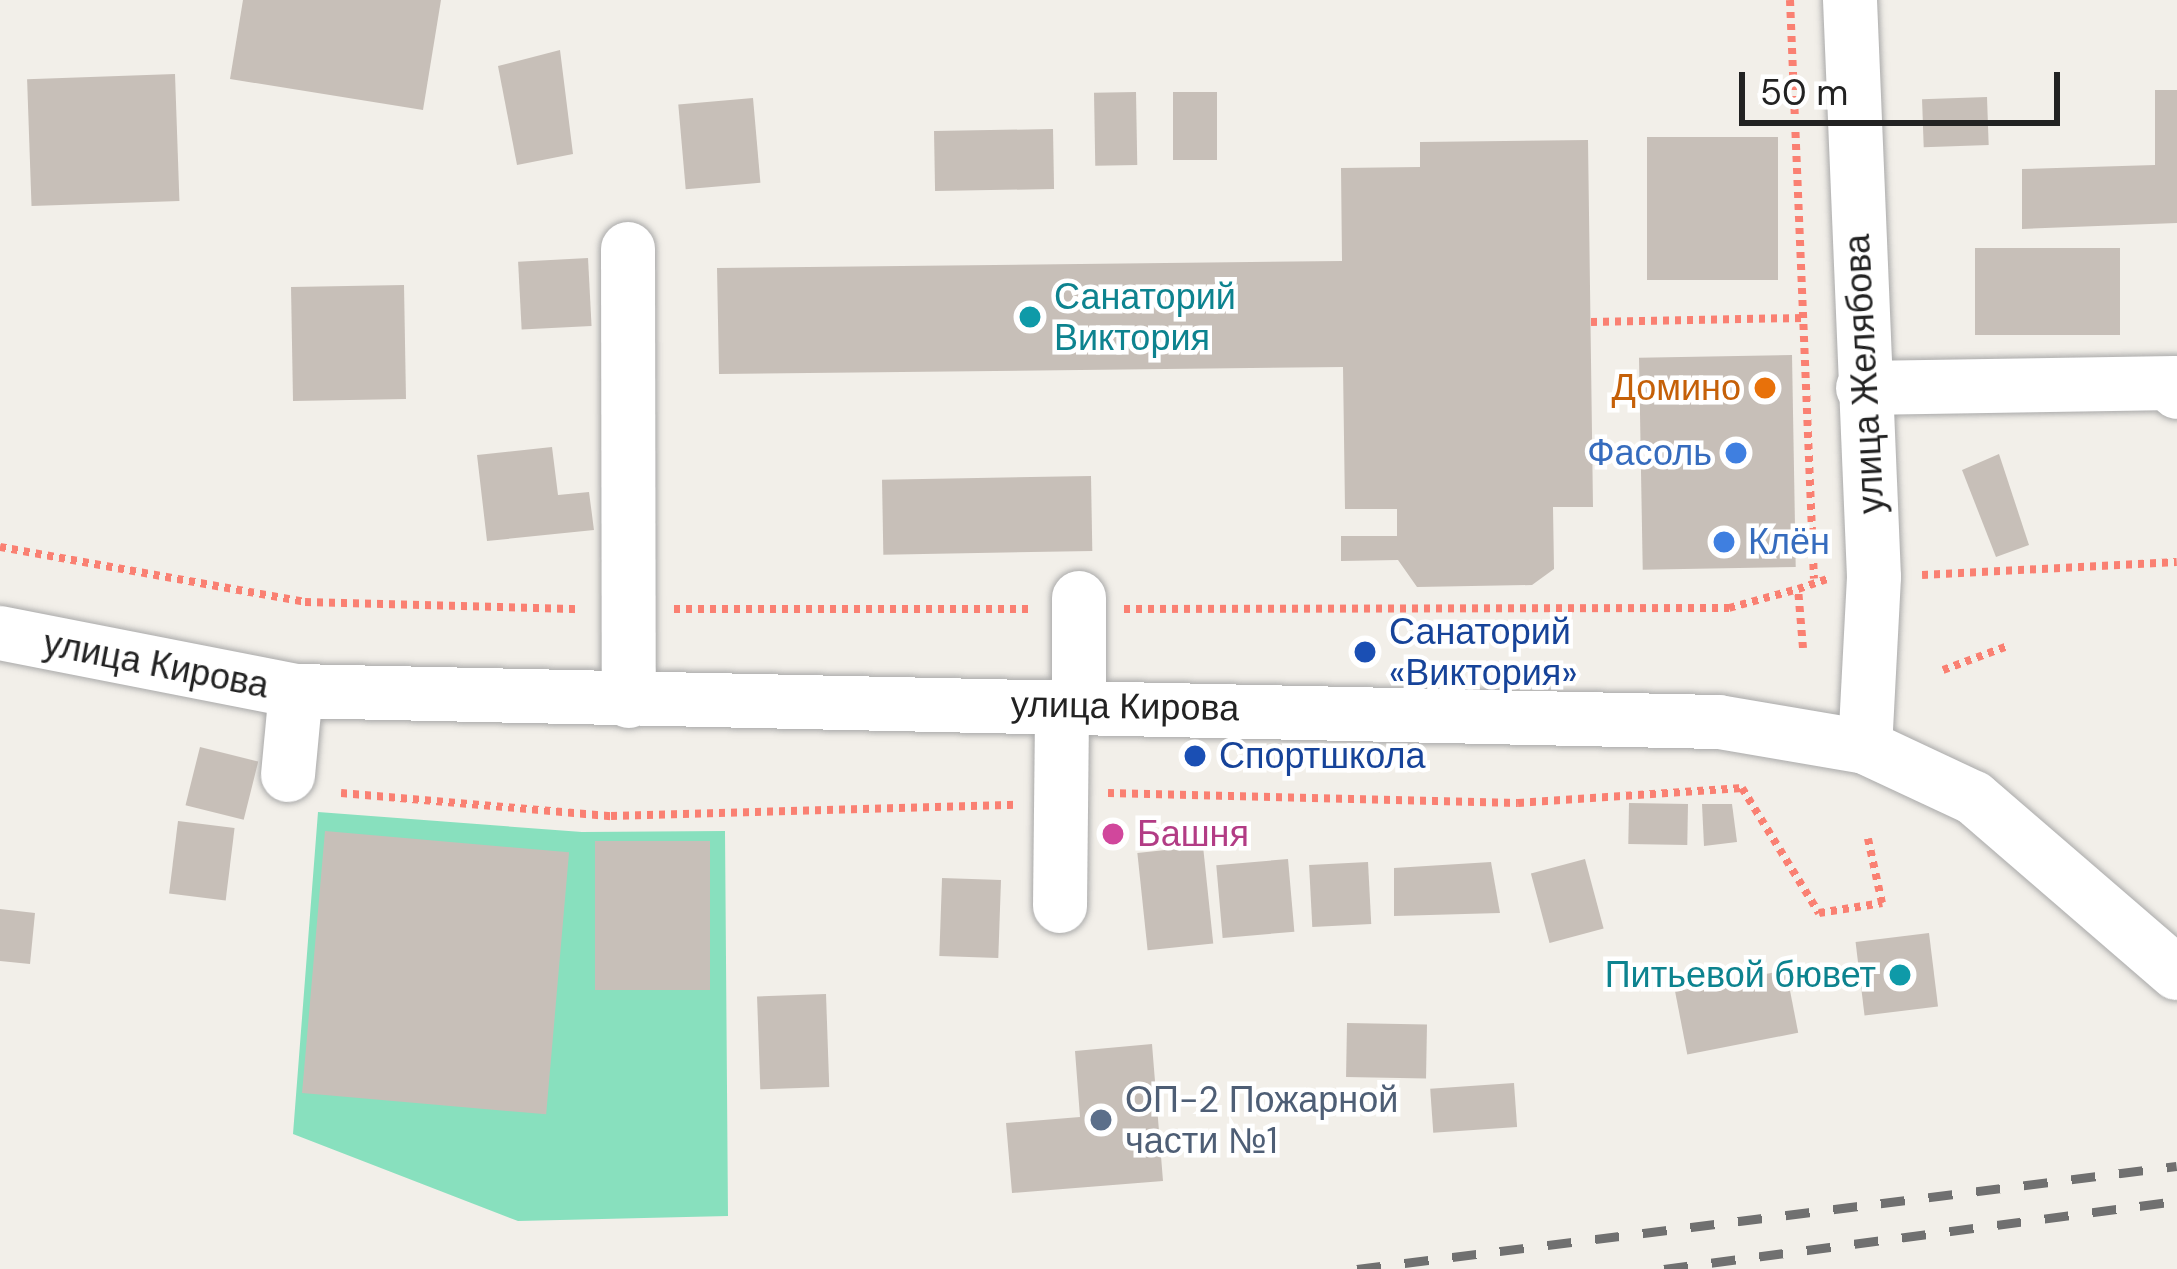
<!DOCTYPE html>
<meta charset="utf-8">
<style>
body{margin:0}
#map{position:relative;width:2177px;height:1269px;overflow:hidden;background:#f2efe9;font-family:"DM Sans",sans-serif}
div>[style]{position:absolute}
.pitch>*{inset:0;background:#88e0be}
.building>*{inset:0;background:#c7bfb8;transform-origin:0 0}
.path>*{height:8px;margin-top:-4px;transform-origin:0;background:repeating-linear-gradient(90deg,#fa8072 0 6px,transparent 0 12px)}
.roads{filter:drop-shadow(0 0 3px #a9a9a9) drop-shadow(0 0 3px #a9a9a9)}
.minor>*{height:54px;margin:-27px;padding:0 27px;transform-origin:27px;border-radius:27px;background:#fff}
.rail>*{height:9px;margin-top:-4.5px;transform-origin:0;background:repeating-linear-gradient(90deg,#707070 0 24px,transparent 0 48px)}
.dots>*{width:33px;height:33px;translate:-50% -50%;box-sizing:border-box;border:6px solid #fff;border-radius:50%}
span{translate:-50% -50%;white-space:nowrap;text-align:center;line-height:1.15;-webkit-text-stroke:9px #fff;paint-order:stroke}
.culture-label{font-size:36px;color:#0d838f}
.left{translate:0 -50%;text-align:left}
.right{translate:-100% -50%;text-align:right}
.street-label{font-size:36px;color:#222}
.food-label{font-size:36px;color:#c56008}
.shop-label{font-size:36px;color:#366cbe}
.transit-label{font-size:36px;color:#164399}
.hotel-label{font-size:36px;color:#b23c85}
.service-label{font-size:36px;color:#4e5e75}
.scale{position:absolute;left:1739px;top:72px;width:321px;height:54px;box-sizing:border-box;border:6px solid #222;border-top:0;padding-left:15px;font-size:36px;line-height:42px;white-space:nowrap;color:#222;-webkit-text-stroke:9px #fff;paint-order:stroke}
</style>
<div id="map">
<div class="pitch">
<div style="clip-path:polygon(318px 812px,582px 832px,725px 831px,728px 1216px,518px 1221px,293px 1134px)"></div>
</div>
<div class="building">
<div style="clip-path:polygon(243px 0,441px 0,423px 110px,230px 79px)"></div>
<div style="clip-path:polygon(560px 50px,573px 154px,517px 165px,498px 66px)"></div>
<div style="left:175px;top:74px;width:127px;height:148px;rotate:88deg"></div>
<div style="clip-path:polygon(2155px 90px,2177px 90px,2177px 223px,2022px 229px,2022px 169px,2155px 165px)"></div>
<div style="left:1136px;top:92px;width:73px;height:42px;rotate:89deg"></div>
<div style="left:1173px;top:92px;width:44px;height:68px"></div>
<div style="left:1987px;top:97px;width:48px;height:65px;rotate:88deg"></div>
<div style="left:753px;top:98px;width:85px;height:75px;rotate:85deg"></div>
<div style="left:1053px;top:129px;width:60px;height:119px;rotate:89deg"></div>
<div style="left:1778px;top:137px;width:143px;height:131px;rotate:90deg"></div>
<div style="clip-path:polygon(1588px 140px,1593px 507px,1553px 507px,1554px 569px,1532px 585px,1417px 587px,1398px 560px,1341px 561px,1341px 536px,1397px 536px,1397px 509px,1345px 509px,1343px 367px,719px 374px,717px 268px,1342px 261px,1341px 168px,1420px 167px,1420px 142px)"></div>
<div style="left:1975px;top:248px;width:145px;height:87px"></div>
<div style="left:588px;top:258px;width:68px;height:70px;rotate:87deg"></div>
<div style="left:404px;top:285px;width:114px;height:113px;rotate:89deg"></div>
<div style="left:1792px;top:355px;width:212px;height:153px;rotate:89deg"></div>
<div style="clip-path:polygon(552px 447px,558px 495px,589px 492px,594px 530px,487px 541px,477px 455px)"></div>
<div style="clip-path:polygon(1999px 454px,2029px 545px,1996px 557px,1962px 470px)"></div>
<div style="left:1091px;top:476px;width:75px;height:209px;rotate:89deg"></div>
<div style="left:200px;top:747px;width:60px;height:60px;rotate:14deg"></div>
<div style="left:1629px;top:803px;width:59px;height:41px;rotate:1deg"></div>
<div style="clip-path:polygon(1702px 804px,1732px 804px,1737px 842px,1704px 846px)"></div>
<div style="left:178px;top:821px;width:57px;height:73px;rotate:7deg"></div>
<div style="left:325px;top:831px;width:245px;height:263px;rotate:5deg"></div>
<div style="left:595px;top:841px;width:115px;height:149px"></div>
<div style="left:1203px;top:846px;width:98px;height:66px;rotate:84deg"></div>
<div style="left:1288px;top:859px;width:73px;height:72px;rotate:85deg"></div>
<div style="left:1585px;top:859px;width:72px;height:56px;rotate:75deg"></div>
<div style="left:1368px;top:862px;width:62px;height:59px;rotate:87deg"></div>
<div style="clip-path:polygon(1491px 862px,1500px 913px,1394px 916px,1394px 868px)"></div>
<div style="left:1001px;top:880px;width:78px;height:59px;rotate:92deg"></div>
<div style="clip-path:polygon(0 909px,35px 913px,30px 964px,0 961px)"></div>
<div style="left:1929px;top:933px;width:74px;height:74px;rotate:83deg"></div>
<div style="left:1786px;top:970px;width:64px;height:113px;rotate:79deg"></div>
<div style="left:826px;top:994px;width:93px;height:69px;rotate:88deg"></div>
<div style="left:1347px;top:1023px;width:80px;height:54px;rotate:1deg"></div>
<div style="clip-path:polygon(1152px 1044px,1163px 1181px,1012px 1193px,1006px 1123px,1080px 1117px,1075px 1051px)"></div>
<div style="left:1514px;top:1083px;width:44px;height:84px;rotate:86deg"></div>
</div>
<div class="path">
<div style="left:1790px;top:0;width:579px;rotate:87.63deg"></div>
<div style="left:1591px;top:322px;width:213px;rotate:-1.1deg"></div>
<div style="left:0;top:547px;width:310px;rotate:10.2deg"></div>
<div style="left:305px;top:602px;width:276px;rotate:1.5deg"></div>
<div style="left:1922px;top:575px;width:255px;rotate:-2.9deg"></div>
<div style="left:674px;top:609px;width:357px"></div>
<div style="left:1124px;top:609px;width:605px;rotate:-0.09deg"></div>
<div style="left:1729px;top:608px;width:72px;rotate:-15.4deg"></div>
<div style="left:1803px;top:648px;width:59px;rotate:-94.8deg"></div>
<div style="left:1798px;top:589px;width:34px;rotate:-19deg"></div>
<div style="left:1943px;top:670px;width:69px;rotate:-20.3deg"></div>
<div style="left:341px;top:793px;width:271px;rotate:4.9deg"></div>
<div style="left:611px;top:816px;width:406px;rotate:-1.6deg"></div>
<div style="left:1108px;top:793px;width:410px;rotate:1.4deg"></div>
<div style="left:1518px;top:803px;width:225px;rotate:-3.8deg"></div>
<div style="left:1742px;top:788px;width:147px;rotate:58.4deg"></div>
<div style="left:1819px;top:913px;width:64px;rotate:-9deg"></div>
<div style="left:1882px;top:903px;width:66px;rotate:-102.3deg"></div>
</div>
<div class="roads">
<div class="minor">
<div style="left:1850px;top:0;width:577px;rotate:87.62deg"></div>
<div style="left:1874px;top:577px;width:170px;rotate:93deg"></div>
<div style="left:628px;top:249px;width:452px;rotate:89.9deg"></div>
<div style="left:1863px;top:388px;width:312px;rotate:-0.9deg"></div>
<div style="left:2175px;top:383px;width:9px;rotate:77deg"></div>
<div style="left:1079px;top:598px;width:107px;rotate:90deg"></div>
<div style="left:0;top:633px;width:302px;rotate:11.1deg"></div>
<div style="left:296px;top:691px;width:1423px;rotate:1.25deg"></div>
<div style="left:1719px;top:722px;width:148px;rotate:9.7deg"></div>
<div style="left:1865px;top:747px;width:120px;rotate:25.1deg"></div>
<div style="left:1974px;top:798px;width:268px;rotate:40.8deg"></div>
<div style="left:288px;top:775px;width:84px;rotate:-84.6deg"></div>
<div style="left:1060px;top:906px;width:201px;rotate:-89.4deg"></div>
</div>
</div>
<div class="rail">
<div style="left:1357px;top:1269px;width:826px;rotate:-7.16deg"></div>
<div style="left:1664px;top:1269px;width:517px;rotate:-7.55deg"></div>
</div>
<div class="dots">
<div style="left:1030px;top:317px;background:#0f9aa8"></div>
<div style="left:1765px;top:388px;background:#e8710a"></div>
<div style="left:1736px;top:453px;background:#3f7fe0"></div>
<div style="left:1724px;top:542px;background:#3f7fe0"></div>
<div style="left:1365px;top:652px;background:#1a4fb4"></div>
<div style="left:1195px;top:756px;background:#1a4fb4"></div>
<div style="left:1113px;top:834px;background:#d1479c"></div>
<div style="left:1900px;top:975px;background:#0f9aa8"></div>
<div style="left:1101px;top:1120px;background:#5c6f8a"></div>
</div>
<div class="culture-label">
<span class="left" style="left:1054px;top:317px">Санаторий<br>Виктория</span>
<span class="right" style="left:1876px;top:975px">Питьевой бювет</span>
</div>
<div class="street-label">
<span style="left:1864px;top:374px;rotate:-93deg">улица Желябова</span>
<span style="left:156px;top:664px;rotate:11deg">улица Кирова</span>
<span style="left:1125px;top:706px;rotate:1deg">улица Кирова</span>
</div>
<div class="food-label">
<span class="right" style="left:1741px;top:388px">Домино</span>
</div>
<div class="shop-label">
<span class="right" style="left:1712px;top:453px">Фасоль</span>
<span class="left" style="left:1748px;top:542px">Клён</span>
</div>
<div class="transit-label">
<span class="left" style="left:1389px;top:652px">Санаторий<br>«Виктория»</span>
<span class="left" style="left:1219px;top:756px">Спортшкола</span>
</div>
<div class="hotel-label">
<span class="left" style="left:1137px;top:834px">Башня</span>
</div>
<div class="service-label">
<span class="left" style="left:1125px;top:1120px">ОП-2 Пожарной<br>части №1</span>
</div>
<div class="scale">50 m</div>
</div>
